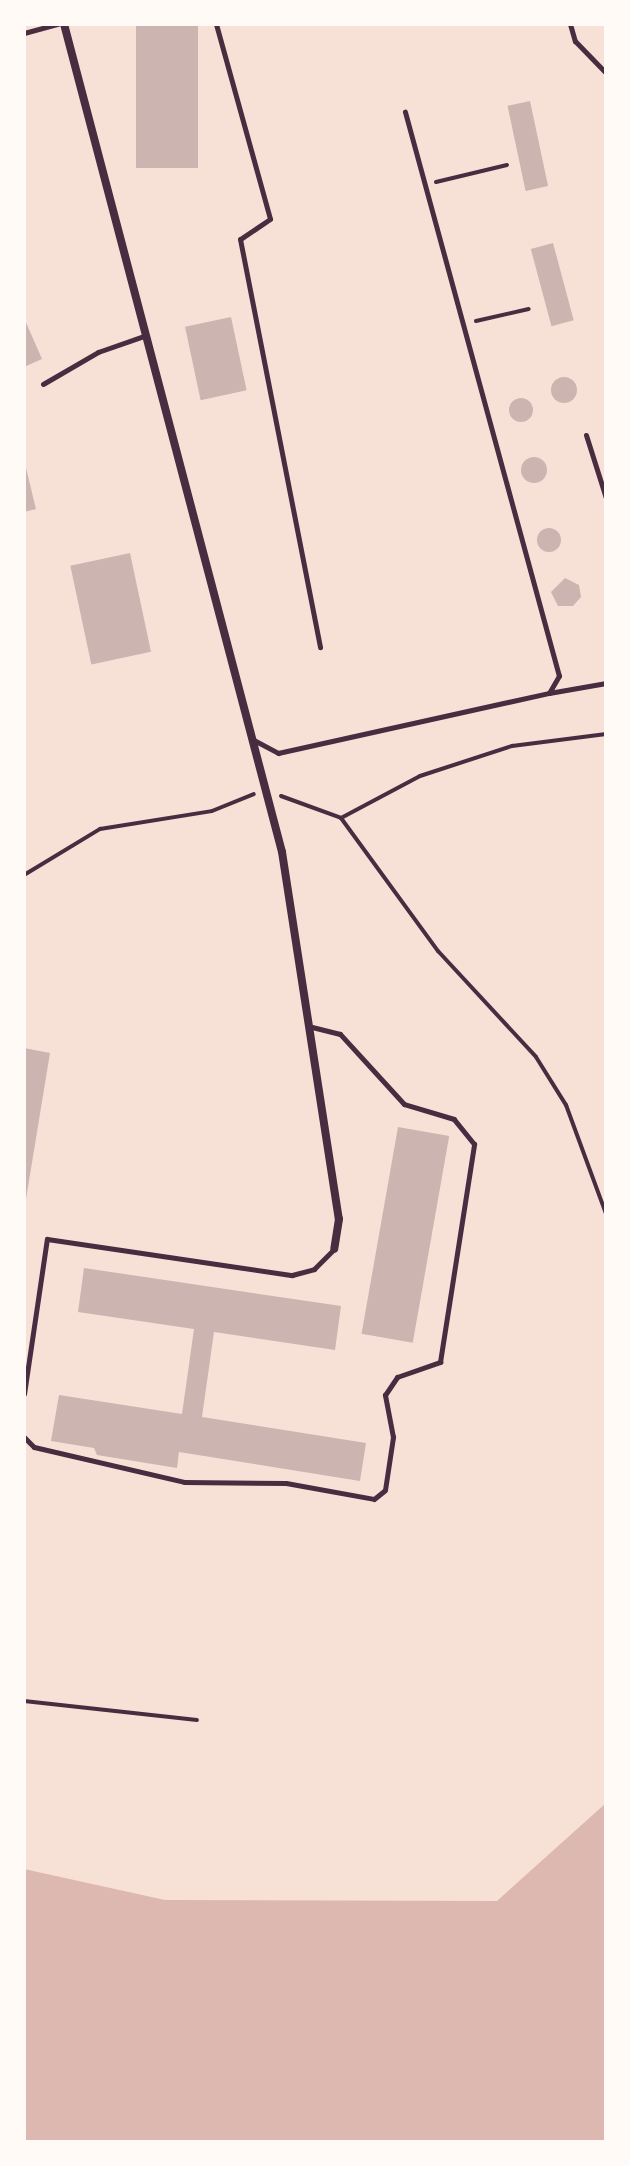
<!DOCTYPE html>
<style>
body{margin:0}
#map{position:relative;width:630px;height:2166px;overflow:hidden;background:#f7e1d7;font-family:Montserrat,sans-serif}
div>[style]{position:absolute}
.water>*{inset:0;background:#dcb8b0}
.building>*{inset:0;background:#ccb4b1;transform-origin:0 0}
.round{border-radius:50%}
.path>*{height:4px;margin:-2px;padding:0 2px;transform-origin:2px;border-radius:2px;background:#4a2c40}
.service>*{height:5px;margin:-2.5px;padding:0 2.5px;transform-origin:2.5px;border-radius:2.5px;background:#4a2c40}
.minor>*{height:8px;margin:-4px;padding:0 4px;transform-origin:4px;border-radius:4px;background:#4a2c40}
span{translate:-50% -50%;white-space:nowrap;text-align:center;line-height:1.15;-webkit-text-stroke:6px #fffaf5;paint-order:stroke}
.frame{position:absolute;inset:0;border:26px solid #fffaf5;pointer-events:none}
</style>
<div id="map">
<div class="water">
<div style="clip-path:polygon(606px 1803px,606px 2142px,24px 2142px,24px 1869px,165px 1900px,497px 1901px)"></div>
</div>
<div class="building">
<div style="left:136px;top:24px;width:62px;height:144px"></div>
<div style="left:530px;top:101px;width:87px;height:23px;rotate:78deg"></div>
<div style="left:553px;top:243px;width:80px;height:23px;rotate:75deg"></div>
<div style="left:231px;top:317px;width:75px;height:47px;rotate:78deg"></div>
<div style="clip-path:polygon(24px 318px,42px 359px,24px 367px)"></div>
<div class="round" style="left:551px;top:377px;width:26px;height:26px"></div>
<div class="round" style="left:509px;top:398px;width:24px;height:24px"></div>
<div class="round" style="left:521px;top:457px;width:26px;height:26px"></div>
<div style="clip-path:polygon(24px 460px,36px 509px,24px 512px)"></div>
<div class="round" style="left:537px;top:528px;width:24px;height:24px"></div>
<div style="left:130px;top:553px;width:101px;height:61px;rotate:78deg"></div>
<div style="clip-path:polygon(565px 578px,579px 585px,581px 597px,573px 606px,558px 606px,551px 592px)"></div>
<div style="clip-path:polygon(24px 1048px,50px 1053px,26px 1199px,24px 1199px)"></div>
<div style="left:398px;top:1127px;width:52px;height:210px;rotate:10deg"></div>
<div style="clip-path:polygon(84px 1268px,341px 1306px,335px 1350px,214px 1332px,202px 1417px,366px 1443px,360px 1481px,179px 1452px,177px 1468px,97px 1455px,94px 1448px,51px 1441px,59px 1395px,182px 1414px,194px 1329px,78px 1312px)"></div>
</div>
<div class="path">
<div style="left:436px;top:182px;width:73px;rotate:-13.5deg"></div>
<div style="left:476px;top:321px;width:54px;rotate:-12.8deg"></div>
<div style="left:281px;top:796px;width:64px;rotate:20.1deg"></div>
<div style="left:341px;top:818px;width:165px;rotate:53.9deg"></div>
<div style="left:438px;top:951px;width:144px;rotate:47.2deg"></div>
<div style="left:536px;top:1057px;width:57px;rotate:58deg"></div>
<div style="left:566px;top:1105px;width:116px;rotate:69.8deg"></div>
<div style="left:341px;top:818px;width:89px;rotate:-28deg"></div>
<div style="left:420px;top:776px;width:97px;rotate:-18.1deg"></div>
<div style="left:512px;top:746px;width:95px;rotate:-7.3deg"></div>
<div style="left:24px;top:875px;width:89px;rotate:-31.2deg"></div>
<div style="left:100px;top:829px;width:113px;rotate:-9.1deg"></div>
<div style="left:212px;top:811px;width:45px;rotate:-22deg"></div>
<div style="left:24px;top:1701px;width:174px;rotate:6.3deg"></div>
</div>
<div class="service">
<div style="left:216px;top:24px;width:202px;rotate:74.5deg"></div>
<div style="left:270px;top:219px;width:36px;rotate:146deg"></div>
<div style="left:240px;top:239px;width:416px;rotate:78.9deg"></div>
<div style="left:570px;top:24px;width:18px;rotate:74deg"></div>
<div style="left:575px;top:41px;width:45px;rotate:45.9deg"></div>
<div style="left:24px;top:33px;width:35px;rotate:-15deg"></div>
<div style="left:43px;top:384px;width:64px;rotate:-30.2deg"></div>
<div style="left:98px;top:352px;width:49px;rotate:-19.2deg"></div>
<div style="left:586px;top:435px;width:66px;rotate:72.4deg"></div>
<div style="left:549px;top:693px;width:58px;rotate:-10deg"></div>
<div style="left:252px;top:739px;width:30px;rotate:28deg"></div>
<div style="left:278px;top:753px;width:278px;rotate:-12.5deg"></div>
<div style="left:549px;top:693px;width:20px;rotate:-60deg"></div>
<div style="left:559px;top:676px;width:585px;rotate:-105.27deg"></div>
<div style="left:24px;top:1394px;width:157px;rotate:-81.6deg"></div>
<div style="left:47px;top:1239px;width:248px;rotate:8.4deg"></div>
<div style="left:292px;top:1275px;width:23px;rotate:-15deg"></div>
<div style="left:314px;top:1269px;width:28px;rotate:-45deg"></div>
<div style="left:24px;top:1437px;width:14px;rotate:45deg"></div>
<div style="left:34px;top:1447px;width:154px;rotate:13.1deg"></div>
<div style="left:184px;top:1482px;width:102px;rotate:0.6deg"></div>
<div style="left:286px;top:1483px;width:89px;rotate:10.3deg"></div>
<div style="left:374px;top:1499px;width:14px;rotate:-39deg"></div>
<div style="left:385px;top:1490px;width:54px;rotate:-81.4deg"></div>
<div style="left:393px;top:1437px;width:43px;rotate:-100.8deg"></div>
<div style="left:385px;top:1395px;width:22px;rotate:-56deg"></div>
<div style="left:397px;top:1377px;width:46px;rotate:-19.2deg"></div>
<div style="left:440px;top:1362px;width:221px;rotate:-81.1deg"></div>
<div style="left:474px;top:1144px;width:32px;rotate:-129deg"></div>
<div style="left:454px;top:1119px;width:52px;rotate:-163.3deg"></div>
<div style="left:404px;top:1104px;width:95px;rotate:-132.4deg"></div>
<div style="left:340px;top:1034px;width:32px;rotate:-166deg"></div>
</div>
<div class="minor">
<div style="left:64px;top:24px;width:856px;rotate:75.25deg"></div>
<div style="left:282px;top:852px;width:371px;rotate:81.2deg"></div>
<div style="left:339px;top:1219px;width:30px;rotate:99deg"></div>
</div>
<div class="frame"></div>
</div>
